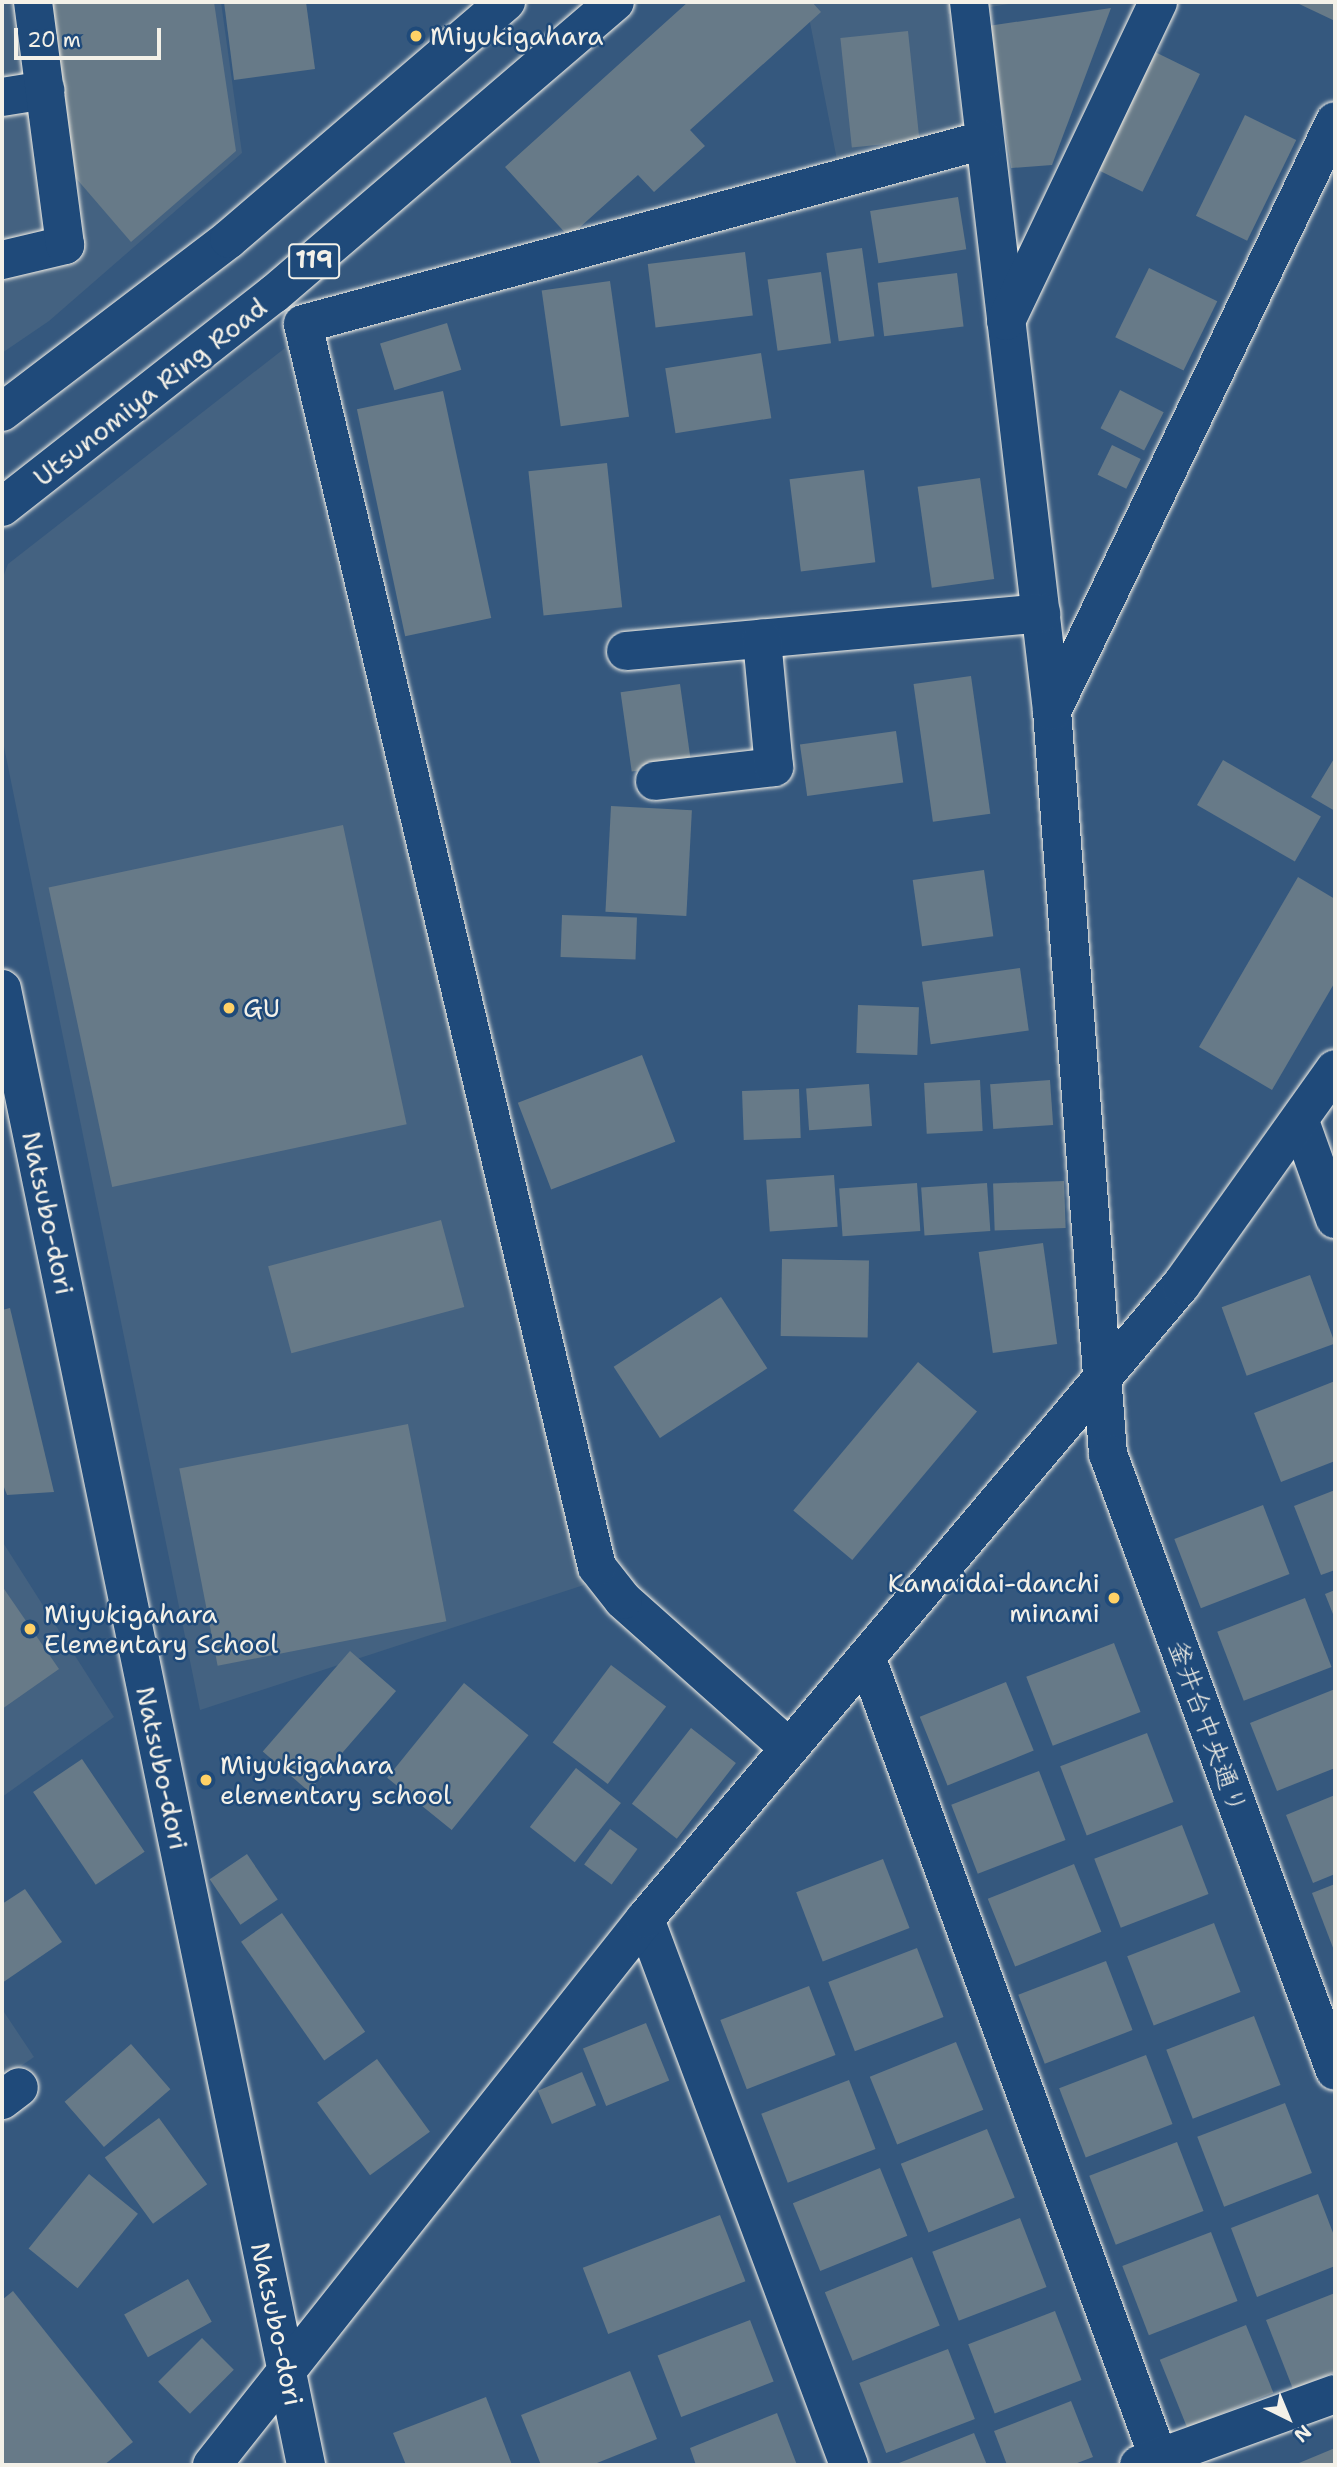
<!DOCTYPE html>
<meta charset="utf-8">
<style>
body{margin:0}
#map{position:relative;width:1337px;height:2467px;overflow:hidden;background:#35587e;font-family:"Shantell Sans","Klee One",sans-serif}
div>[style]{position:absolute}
.built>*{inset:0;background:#446281}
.building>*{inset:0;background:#677a88;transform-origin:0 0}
.roads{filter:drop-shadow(0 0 2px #f4f1e8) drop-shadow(0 0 2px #f4f1e8)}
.minor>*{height:38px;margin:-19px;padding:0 19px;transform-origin:19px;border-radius:19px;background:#1f4a7a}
.highway>*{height:38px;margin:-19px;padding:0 19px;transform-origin:19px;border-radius:19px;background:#1f4a7a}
.dots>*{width:19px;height:19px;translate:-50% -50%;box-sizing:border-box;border:4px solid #1f4a7a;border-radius:50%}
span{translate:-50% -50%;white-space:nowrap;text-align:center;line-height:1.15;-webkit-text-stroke:5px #1f4a7a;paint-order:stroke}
.shield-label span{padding:2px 5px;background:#1f4a7a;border:2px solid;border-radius:5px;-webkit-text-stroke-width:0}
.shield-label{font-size:24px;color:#f4f1e8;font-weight:700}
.poi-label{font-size:26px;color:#f4f1e8}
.left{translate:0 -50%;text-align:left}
.right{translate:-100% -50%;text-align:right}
.street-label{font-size:26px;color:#f4f1e8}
.frame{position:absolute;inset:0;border:4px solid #f4f1e8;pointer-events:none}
.north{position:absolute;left:1253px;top:2383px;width:70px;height:70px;-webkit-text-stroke:5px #1f4a7a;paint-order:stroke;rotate:137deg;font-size:19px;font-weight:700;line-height:28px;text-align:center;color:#f4f1e8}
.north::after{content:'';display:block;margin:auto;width:24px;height:32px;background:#f4f1e8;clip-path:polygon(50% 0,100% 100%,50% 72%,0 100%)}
.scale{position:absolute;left:14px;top:28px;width:147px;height:32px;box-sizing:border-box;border:4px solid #f4f1e8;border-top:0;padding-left:9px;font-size:21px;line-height:24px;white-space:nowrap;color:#f4f1e8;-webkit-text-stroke:5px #1f4a7a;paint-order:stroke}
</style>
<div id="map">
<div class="built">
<div style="clip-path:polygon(2px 2px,221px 2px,242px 153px,49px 321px,2px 353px)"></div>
<div style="clip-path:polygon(806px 2px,1021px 2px,948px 14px,964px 127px,837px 160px)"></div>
<div style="clip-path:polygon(285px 348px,584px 1585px,200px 1710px,2px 737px,2px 580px,8px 564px)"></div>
<div style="clip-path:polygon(2px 1541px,114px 1717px,2px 1797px)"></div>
<div style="clip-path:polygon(2px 2009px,34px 2057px,2px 2079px)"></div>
</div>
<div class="building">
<div style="clip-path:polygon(49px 2px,214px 2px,236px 151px,131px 242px,69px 170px)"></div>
<div style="clip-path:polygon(224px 2px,306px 2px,315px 69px,234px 80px)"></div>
<div style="clip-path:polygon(688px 2px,812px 2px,821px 12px,690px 130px,705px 146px,654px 192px,638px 175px,569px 237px,505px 167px)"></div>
<div style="clip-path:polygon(1295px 2px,1335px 2px,1335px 21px)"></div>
<div style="clip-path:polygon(1111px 8px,1052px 165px,1011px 168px,988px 26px)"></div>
<div style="left:908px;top:31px;width:110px;height:68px;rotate:84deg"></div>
<div style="left:1155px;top:52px;width:50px;height:131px;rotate:26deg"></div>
<div style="left:1245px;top:115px;width:57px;height:112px;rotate:26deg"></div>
<div style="left:958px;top:197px;width:53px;height:89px;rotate:81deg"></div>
<div style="left:862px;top:248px;width:89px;height:36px;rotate:82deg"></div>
<div style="left:745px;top:252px;width:64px;height:98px;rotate:83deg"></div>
<div style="left:1149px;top:268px;width:76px;height:77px;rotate:26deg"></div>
<div style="left:821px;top:272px;width:72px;height:54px;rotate:82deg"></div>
<div style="left:957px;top:273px;width:54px;height:80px;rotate:83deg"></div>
<div style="left:610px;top:281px;width:137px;height:69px;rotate:82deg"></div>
<div style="left:447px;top:323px;width:49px;height:70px;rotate:73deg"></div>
<div style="left:761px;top:353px;width:66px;height:97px;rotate:81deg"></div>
<div style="left:1120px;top:390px;width:49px;height:43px;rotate:27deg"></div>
<div style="left:443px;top:391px;width:232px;height:88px;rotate:78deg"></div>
<div style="left:1112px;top:445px;width:32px;height:33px;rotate:26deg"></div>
<div style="left:607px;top:463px;width:145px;height:79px;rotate:84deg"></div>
<div style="left:864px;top:470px;width:93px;height:75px;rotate:83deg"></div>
<div style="left:980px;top:478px;width:102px;height:63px;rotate:82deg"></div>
<div style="left:971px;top:676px;width:139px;height:58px;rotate:82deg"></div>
<div style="left:680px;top:684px;width:80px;height:60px;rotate:82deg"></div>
<div style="left:896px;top:731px;width:52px;height:97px;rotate:82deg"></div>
<div style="clip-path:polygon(1335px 757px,1335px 811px,1311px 797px)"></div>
<div style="left:1223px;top:760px;width:113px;height:52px;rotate:30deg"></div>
<div style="left:611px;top:806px;width:81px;height:106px;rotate:3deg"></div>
<div style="left:343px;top:825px;width:306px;height:301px;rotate:78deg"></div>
<div style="left:984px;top:870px;width:67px;height:72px;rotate:82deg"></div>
<div style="clip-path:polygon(1298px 877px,1335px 899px,1335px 982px,1272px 1090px,1199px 1047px)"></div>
<div style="left:562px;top:915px;width:75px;height:42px;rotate:2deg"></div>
<div style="left:1020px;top:968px;width:63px;height:99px;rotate:82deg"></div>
<div style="left:858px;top:1005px;width:61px;height:48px;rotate:2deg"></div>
<div style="left:642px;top:1055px;width:93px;height:133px;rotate:69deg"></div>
<div style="left:980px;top:1080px;width:51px;height:56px;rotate:87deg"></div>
<div style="left:1050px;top:1080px;width:45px;height:60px;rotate:86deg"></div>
<div style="left:869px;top:1084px;width:42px;height:63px;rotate:86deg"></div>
<div style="left:799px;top:1089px;width:49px;height:57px;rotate:88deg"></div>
<div style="left:834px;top:1175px;width:52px;height:68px;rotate:86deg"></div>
<div style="left:1064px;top:1181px;width:47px;height:71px;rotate:88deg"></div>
<div style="left:917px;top:1183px;width:48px;height:78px;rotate:86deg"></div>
<div style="left:987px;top:1183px;width:48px;height:66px;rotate:86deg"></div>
<div style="left:441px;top:1220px;width:90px;height:179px;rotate:75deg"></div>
<div style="left:1043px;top:1243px;width:102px;height:65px;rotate:82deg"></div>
<div style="left:782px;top:1259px;width:87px;height:77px;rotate:1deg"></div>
<div style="left:1310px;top:1275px;width:73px;height:94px;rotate:70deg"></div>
<div style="left:721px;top:1297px;width:85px;height:128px;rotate:57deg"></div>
<div style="clip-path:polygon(10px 1308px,54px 1492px,7px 1495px,2px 1482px,2px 1310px)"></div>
<div style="left:918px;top:1362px;width:77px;height:194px;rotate:40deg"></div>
<div style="clip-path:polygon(1335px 1381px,1335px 1461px,1281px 1482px,1254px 1413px)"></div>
<div style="left:408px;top:1424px;width:201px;height:233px;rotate:79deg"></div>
<div style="clip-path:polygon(1335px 1490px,1335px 1570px,1321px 1575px,1294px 1506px)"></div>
<div style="left:1263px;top:1505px;width:74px;height:95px;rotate:69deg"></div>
<div style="clip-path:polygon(2px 1586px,59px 1669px,2px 1709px)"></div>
<div style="clip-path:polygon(1335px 1590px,1335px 1619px,1325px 1594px)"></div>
<div style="left:1305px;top:1598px;width:74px;height:94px;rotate:69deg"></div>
<div style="left:1114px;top:1643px;width:74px;height:94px;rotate:69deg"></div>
<div style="left:350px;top:1651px;width:61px;height:133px;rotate:41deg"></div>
<div style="left:611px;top:1665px;width:69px;height:97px;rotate:37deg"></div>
<div style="left:1006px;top:1682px;width:74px;height:93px;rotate:68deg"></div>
<div style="left:464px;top:1683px;width:83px;height:122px;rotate:39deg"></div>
<div style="clip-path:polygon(1335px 1689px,1335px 1768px,1277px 1791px,1250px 1723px)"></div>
<div style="left:691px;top:1728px;width:57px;height:96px;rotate:38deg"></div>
<div style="left:1147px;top:1733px;width:74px;height:93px;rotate:69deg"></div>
<div style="left:82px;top:1759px;width:112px;height:59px;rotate:56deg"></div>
<div style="left:576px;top:1768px;width:57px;height:75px;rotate:38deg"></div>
<div style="left:1039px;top:1771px;width:74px;height:94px;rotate:69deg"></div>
<div style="clip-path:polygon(1335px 1795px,1335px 1874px,1313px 1883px,1286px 1815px)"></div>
<div style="left:1182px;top:1825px;width:74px;height:94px;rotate:69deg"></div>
<div style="left:610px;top:1829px;width:34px;height:44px;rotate:36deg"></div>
<div style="left:247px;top:1854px;width:55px;height:45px;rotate:56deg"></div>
<div style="left:883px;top:1859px;width:74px;height:93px;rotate:69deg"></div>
<div style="left:1074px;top:1864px;width:73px;height:93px;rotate:68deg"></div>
<div style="clip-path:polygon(1335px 1884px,1335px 1953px,1312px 1893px)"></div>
<div style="clip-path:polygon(25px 1889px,62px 1942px,2px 1983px,2px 1904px)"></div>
<div style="left:282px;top:1913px;width:145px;height:50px;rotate:55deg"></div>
<div style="left:1214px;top:1923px;width:74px;height:93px;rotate:69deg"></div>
<div style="left:917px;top:1948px;width:74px;height:95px;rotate:69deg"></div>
<div style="left:1106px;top:1961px;width:74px;height:94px;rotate:69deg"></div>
<div style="left:809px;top:1986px;width:74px;height:95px;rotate:69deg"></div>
<div style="left:1254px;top:2016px;width:74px;height:94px;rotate:69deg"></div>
<div style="left:646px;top:2023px;width:62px;height:68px;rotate:68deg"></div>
<div style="left:956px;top:2042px;width:73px;height:93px;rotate:68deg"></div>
<div style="left:131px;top:2044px;width:60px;height:88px;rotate:49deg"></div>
<div style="left:1146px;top:2055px;width:74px;height:93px;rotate:69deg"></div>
<div style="left:377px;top:2059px;width:90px;height:74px;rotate:54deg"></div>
<div style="left:582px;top:2072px;width:36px;height:48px;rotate:67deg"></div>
<div style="left:849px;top:2080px;width:74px;height:94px;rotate:69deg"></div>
<div style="left:1285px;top:2103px;width:75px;height:94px;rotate:69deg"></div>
<div style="left:159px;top:2118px;width:82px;height:67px;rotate:54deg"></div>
<div style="left:987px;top:2129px;width:74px;height:93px;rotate:68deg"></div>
<div style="left:1177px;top:2142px;width:74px;height:94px;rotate:69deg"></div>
<div style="left:880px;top:2168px;width:73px;height:94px;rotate:68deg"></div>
<div style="left:89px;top:2174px;width:63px;height:96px;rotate:39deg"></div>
<div style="clip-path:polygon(1318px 2194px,1335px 2238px,1335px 2266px,1257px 2297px,1231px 2228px)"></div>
<div style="left:720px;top:2215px;width:71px;height:147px;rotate:69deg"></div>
<div style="left:1020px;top:2218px;width:74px;height:94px;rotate:69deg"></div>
<div style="left:1211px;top:2232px;width:74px;height:95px;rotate:69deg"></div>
<div style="left:912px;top:2257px;width:74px;height:94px;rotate:68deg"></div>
<div style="left:188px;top:2279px;width:49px;height:73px;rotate:61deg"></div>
<div style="clip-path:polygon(13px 2291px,133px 2442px,104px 2465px,2px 2465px,2px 2300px)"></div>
<div style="clip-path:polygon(1335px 2293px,1335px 2372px,1293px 2389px,1266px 2320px)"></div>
<div style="left:1055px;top:2311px;width:74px;height:93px;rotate:69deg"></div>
<div style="left:750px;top:2320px;width:66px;height:99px;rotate:69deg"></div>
<div style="left:1246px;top:2325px;width:73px;height:93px;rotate:68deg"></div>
<div style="left:202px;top:2338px;width:45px;height:62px;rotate:45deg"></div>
<div style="left:948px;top:2349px;width:75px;height:95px;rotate:69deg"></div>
<div style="clip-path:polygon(630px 2371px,657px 2439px,592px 2465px,541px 2465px,521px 2415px)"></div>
<div style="clip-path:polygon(486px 2397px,512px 2465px,406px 2465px,393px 2433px)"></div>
<div style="clip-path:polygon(1071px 2401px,1093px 2457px,1072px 2465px,1007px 2465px,994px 2431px)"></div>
<div style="clip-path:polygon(777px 2413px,797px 2465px,696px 2465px,690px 2448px)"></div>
<div style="clip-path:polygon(974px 2433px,987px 2465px,894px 2465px)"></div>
<div style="clip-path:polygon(1335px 2448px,1335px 2465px,1300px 2465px,1299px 2463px)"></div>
</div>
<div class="roads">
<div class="minor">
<div style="left:969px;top:2px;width:714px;rotate:83.32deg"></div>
<div style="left:1052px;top:711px;width:745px;rotate:85.69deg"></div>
<div style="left:1108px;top:1454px;width:657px;rotate:69.8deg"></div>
<div style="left:2px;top:97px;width:44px;rotate:-9.2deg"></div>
<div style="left:2px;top:260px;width:65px;rotate:-13.4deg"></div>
<div style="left:65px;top:245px;width:245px;rotate:-97.5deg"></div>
<div style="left:1006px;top:321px;width:353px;rotate:-64.5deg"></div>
<div style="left:626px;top:651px;width:417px;rotate:-5.2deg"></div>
<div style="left:1052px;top:711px;width:654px;rotate:-64.37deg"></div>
<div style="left:655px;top:781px;width:120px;rotate:-6.7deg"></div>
<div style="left:774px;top:767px;width:129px;rotate:-95.4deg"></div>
<div style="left:2px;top:989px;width:1507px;rotate:78.36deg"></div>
<div style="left:1301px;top:1124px;width:101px;rotate:70.3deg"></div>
<div style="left:867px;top:1659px;width:858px;rotate:69.96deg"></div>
<div style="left:788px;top:1747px;width:221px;rotate:-138.3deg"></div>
<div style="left:623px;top:1600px;width:42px;rotate:-128.2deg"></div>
<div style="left:597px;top:1567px;width:1277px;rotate:-103.31deg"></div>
<div style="left:303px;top:324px;width:705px;rotate:-15.12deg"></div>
<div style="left:645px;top:1919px;width:583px;rotate:69.51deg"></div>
<div style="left:2px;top:2100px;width:21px;rotate:-37deg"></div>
<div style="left:212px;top:2465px;width:697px;rotate:-51.58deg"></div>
<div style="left:645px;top:1919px;width:830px;rotate:-49.79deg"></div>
<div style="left:1181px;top:1285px;width:265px;rotate:-54.5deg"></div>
<div style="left:1139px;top:2465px;width:208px;rotate:-19.9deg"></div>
</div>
<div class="highway">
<div style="left:2px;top:412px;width:285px;rotate:-37.3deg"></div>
<div style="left:229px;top:239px;width:365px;rotate:-40.6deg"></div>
<div style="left:2px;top:507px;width:345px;rotate:-38.1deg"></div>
<div style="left:274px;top:294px;width:449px;rotate:-40.6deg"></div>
</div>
</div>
<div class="dots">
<div style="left:416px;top:36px;background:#ffd166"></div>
<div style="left:229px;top:1008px;background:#ffd166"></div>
<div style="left:1114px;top:1598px;background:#ffd166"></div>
<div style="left:30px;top:1629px;background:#ffd166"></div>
<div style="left:206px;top:1780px;background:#ffd166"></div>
</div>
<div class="shield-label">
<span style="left:314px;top:261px">119</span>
</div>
<div class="poi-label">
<span class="left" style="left:430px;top:36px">Miyukigahara</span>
<span class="left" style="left:243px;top:1008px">GU</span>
<span class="right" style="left:1100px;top:1598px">Kamaidai-danchi<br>minami</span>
<span class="left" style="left:44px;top:1629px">Miyukigahara<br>Elementary School</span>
<span class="left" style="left:220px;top:1780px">Miyukigahara<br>elementary school</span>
</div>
<div class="street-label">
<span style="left:150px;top:392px;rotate:-38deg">Utsunomiya Ring Road</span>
<span style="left:48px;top:1213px;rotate:78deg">Natsubo-dori</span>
<span style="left:1208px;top:1727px;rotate:70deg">釜井台中央通り</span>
<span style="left:162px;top:1768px;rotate:78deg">Natsubo-dori</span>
<span style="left:277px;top:2324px;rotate:78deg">Natsubo-dori</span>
</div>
<div class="frame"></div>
<div class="north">N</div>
<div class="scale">20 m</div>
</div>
